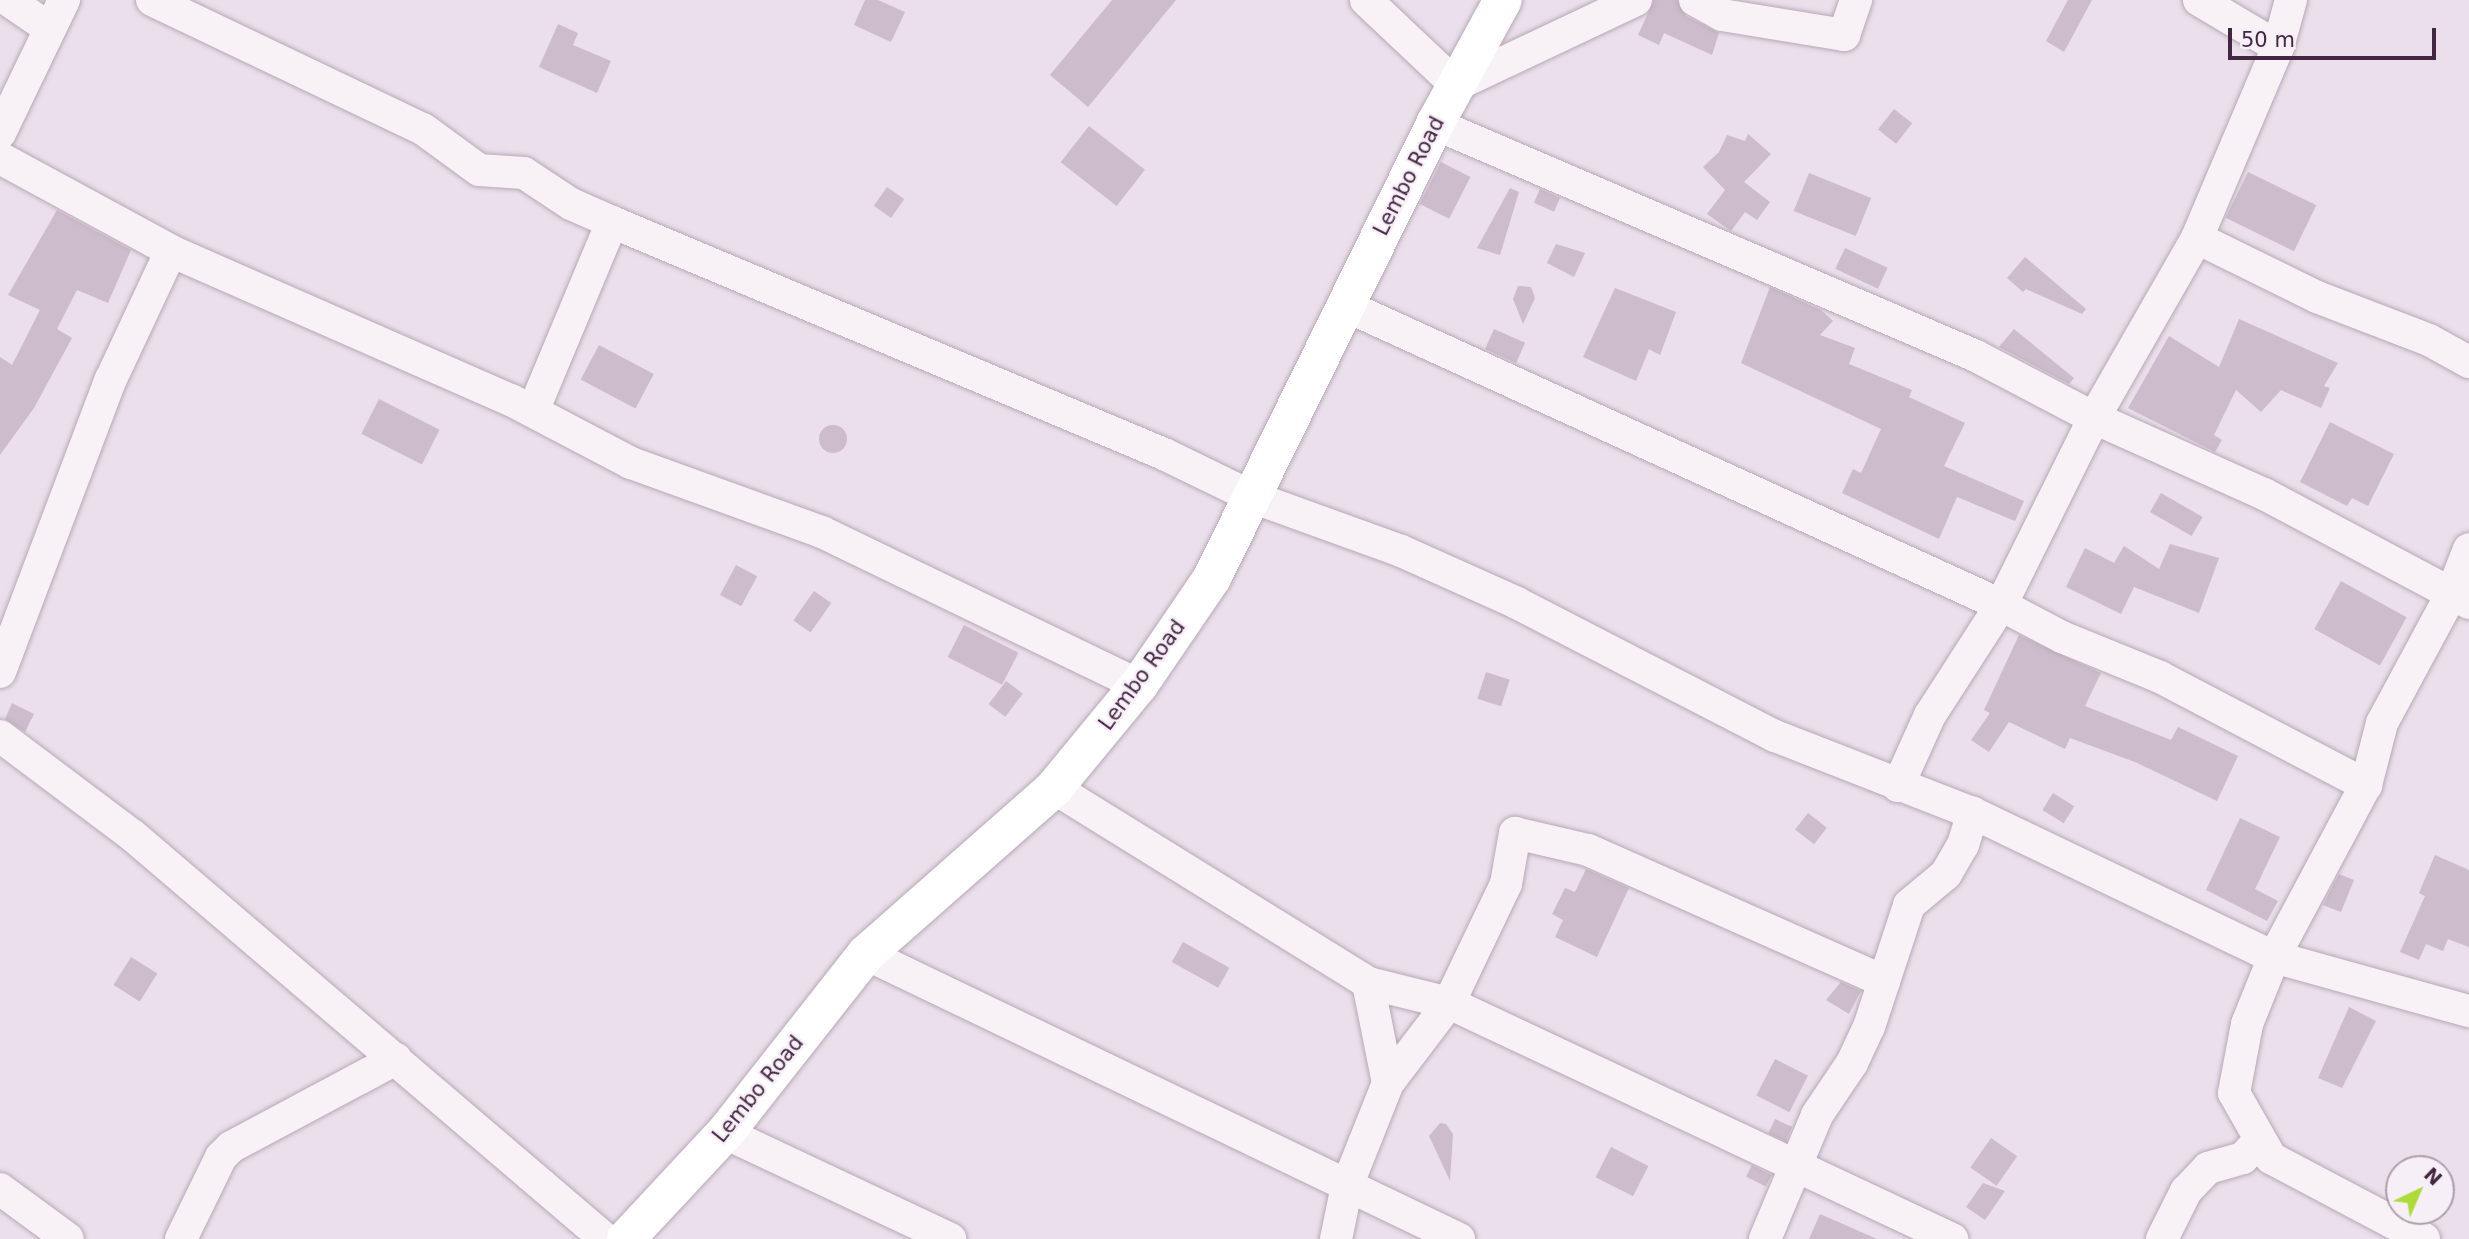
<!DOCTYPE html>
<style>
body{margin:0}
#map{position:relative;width:2469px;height:1239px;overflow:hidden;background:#eadfea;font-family:"DejaVu Sans",sans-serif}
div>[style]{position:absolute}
.building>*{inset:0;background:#cdbccc;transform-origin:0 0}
.round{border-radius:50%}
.roads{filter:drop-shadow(0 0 2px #b8a8b7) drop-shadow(0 0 2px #b8a8b7)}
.street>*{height:32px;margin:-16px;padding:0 16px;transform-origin:16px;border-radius:16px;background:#f8f2f7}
.secondary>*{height:38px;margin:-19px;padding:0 19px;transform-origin:19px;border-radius:19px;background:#fff}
span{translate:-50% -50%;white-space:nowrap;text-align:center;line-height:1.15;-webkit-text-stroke:5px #f7eff7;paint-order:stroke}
.street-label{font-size:21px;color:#432641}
.north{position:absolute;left:2385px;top:1155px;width:70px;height:70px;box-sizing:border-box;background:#f7eff7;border:2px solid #af9fae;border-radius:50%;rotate:44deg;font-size:19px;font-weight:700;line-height:28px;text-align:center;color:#432641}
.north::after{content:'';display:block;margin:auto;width:24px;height:32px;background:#afdb38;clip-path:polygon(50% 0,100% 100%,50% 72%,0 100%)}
.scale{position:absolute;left:2228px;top:28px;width:208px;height:32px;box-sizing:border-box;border:4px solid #432641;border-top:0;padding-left:9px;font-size:21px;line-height:24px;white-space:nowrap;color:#432641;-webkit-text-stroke:5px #f7eff7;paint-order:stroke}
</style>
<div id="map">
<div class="building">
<div style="clip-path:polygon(865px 0,878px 0,905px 12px,891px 42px,854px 25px)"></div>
<div style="clip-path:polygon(1112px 0,1176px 0,1088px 107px,1050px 75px)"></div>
<div style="clip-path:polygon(1654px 0,1677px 0,1686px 16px,1719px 33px,1712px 55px,1664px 33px,1659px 45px,1638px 35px)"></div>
<div style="clip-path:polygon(2068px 0,2092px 0,2064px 52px,2046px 41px)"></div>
<div style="clip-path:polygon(558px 24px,578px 33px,573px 45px,611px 61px,597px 93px,539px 67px)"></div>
<div style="left:1894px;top:109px;width:23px;height:26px;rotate:38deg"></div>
<div style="left:1089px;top:126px;width:71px;height:46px;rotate:38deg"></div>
<div style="clip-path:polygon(1748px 134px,1771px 154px,1744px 182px,1770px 202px,1757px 220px,1745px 212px,1731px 231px,1707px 214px,1725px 190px,1703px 167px,1719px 152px,1727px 135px,1745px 141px)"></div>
<div style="left:1441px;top:162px;width:33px;height:47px;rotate:27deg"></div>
<div style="left:2248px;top:172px;width:76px;height:51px;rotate:26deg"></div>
<div style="left:1809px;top:173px;width:67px;height:41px;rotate:22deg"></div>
<div style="left:887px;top:187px;width:21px;height:23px;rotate:35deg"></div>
<div style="clip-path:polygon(1510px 188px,1519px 192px,1500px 255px,1477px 248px)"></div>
<div style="left:1540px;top:189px;width:22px;height:15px;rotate:24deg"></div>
<div style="clip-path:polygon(57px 210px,131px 250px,108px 303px,77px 290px,57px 329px,72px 338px,34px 408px,0 455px,0 357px,12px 365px,40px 310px,8px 295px)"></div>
<div style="clip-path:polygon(1556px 244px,1585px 253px,1574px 277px,1547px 263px)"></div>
<div style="left:1845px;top:248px;width:47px;height:23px;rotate:25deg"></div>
<div style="clip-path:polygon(2025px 257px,2086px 309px,2082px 314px,2026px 289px,2023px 292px,2007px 278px)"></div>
<div style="clip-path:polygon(1518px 286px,1531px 287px,1535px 298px,1523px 324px,1513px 299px)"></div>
<div style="clip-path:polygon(1770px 287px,1821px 310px,1833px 321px,1820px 335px,1855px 348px,1849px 364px,1912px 390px,1909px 397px,1965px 423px,1944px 466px,2024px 501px,2015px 521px,1957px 497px,1939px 539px,1842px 493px,1853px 469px,1861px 473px,1881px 429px,1741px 363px)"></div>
<div style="clip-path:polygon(1615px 288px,1676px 312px,1660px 355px,1649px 349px,1636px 381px,1583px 357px)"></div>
<div style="clip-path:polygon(2239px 319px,2338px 363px,2324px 386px,2330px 388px,2321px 408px,2281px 390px,2261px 412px,2236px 390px,2214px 435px,2222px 440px,2215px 452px,2128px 408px,2169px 336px,2219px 367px)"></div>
<div style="left:1494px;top:329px;width:34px;height:22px;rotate:24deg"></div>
<div style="clip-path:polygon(2014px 329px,2074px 378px,2069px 384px,1999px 347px)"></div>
<div style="left:599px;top:345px;width:62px;height:39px;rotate:28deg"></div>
<div style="left:379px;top:399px;width:68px;height:39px;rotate:27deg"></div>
<div style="clip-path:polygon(2330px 422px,2394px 454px,2368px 506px,2352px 498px,2347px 506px,2300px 482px)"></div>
<div class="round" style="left:819px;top:425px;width:28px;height:28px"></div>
<div style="left:2161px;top:493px;width:48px;height:22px;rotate:30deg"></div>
<div style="clip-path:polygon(2170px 544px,2219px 558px,2199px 613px,2134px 587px,2121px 614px,2066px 587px,2085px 548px,2114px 563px,2124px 546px,2159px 569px)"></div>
<div style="left:736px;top:565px;width:24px;height:34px;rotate:28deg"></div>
<div style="left:2341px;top:581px;width:75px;height:55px;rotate:29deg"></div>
<div style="left:814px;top:591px;width:21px;height:36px;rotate:35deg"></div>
<div style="left:964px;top:625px;width:61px;height:36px;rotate:27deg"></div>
<div style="clip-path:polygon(2019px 635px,2101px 673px,2085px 706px,2171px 740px,2178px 727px,2238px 756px,2217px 801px,2135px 762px,2070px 738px,2065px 749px,2009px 722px,1989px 752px,1971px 740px,1990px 713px,1984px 710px)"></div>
<div style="left:1486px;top:672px;width:25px;height:28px;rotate:18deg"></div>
<div style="left:1006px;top:681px;width:21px;height:29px;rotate:37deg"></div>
<div style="clip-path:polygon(12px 703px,34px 714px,25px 732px,5px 719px)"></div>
<div style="left:2053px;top:793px;width:25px;height:20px;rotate:32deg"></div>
<div style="left:1808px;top:813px;width:24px;height:21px;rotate:38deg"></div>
<div style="clip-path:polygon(2240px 818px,2280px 837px,2255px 889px,2278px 901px,2267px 921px,2206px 890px)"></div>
<div style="clip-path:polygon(2435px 855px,2469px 870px,2469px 947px,2448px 939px,2443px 951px,2426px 944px,2419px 960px,2400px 952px,2425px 896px,2419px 893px)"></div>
<div style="clip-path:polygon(1586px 869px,1629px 888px,1597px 957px,1555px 937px,1563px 920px,1552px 914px,1565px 888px,1575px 892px)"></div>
<div style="clip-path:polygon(2339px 874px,2354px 880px,2341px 912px,2323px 905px)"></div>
<div style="left:1183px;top:942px;width:53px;height:23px;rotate:29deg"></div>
<div style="left:131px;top:957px;width:31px;height:33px;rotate:32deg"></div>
<div style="clip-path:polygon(1841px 982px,1861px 991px,1849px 1014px,1826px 1000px)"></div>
<div style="clip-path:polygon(2349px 1007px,2376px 1021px,2342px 1088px,2318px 1078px)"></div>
<div style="left:1775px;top:1059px;width:37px;height:41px;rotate:27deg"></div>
<div style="left:1775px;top:1119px;width:19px;height:16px;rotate:25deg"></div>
<div style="clip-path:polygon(1440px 1123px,1446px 1124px,1453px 1134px,1450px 1181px,1429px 1136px)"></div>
<div style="left:1991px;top:1138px;width:32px;height:36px;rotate:35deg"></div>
<div style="left:1611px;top:1147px;width:42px;height:34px;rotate:27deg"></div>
<div style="left:1752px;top:1165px;width:22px;height:13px;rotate:27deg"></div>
<div style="clip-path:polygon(1983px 1183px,2005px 1191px,1985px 1220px,1966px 1207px)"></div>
<div style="clip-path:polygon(1820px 1214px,1877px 1239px,1809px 1239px)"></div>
</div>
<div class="roads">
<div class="street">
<div style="left:8px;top:0;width:50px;rotate:34.3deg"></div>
<div style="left:152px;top:0;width:300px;rotate:25.5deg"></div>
<div style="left:423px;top:129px;width:69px;rotate:36.2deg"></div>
<div style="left:479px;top:170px;width:45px;rotate:3.8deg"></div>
<div style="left:524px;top:173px;width:56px;rotate:33.4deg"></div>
<div style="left:571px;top:204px;width:45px;rotate:23.7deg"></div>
<div style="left:612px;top:222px;width:599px;rotate:22.8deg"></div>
<div style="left:1164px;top:454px;width:98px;rotate:26deg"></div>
<div style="left:1252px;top:497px;width:158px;rotate:19.9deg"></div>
<div style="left:1401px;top:551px;width:127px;rotate:24.1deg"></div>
<div style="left:1517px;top:603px;width:290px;rotate:27.3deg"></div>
<div style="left:1775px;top:736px;width:212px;rotate:21.3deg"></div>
<div style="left:1973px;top:813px;width:334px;rotate:25.6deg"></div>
<div style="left:2274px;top:957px;width:202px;rotate:15.5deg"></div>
<div style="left:1366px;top:0;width:124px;rotate:43.4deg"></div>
<div style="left:1456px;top:85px;width:199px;rotate:-25.3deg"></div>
<div style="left:1695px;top:0;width:31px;rotate:29deg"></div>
<div style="left:1722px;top:15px;width:124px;rotate:9.3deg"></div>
<div style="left:1844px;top:35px;width:37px;rotate:-71deg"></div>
<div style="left:2199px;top:0;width:92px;rotate:30.7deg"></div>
<div style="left:2291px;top:0;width:49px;rotate:105.5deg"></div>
<div style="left:2278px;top:47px;width:207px;rotate:113deg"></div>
<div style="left:2197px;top:238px;width:207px;rotate:119.8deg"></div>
<div style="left:2094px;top:418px;width:209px;rotate:116.4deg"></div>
<div style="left:2001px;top:605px;width:69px;rotate:27.7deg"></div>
<div style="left:2062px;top:637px;width:106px;rotate:22.2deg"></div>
<div style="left:2160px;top:677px;width:233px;rotate:27.7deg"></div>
<div style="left:1435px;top:124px;width:589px;rotate:23.21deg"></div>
<div style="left:1976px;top:356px;width:133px;rotate:27.7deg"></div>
<div style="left:2094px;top:418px;width:186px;rotate:24.1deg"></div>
<div style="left:2264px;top:494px;width:232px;rotate:28deg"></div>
<div style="left:0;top:133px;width:148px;rotate:-64.3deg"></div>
<div style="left:0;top:158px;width:195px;rotate:28.5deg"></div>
<div style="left:171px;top:251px;width:371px;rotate:23.7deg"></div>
<div style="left:511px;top:400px;width:136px;rotate:27.7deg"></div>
<div style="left:631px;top:463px;width:203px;rotate:19.9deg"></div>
<div style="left:822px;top:532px;width:352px;rotate:25.8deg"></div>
<div style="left:2197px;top:238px;width:134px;rotate:26.2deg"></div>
<div style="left:2317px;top:297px;width:120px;rotate:21deg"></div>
<div style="left:2429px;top:340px;width:46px;rotate:28.8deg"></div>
<div style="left:1344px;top:305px;width:722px;rotate:24.54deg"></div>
<div style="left:2001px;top:605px;width:131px;rotate:122.8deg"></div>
<div style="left:1930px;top:715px;width:78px;rotate:114.3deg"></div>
<div style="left:533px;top:411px;width:205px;rotate:-67.3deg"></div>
<div style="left:0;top:672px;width:313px;rotate:-69.3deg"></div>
<div style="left:111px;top:379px;width:141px;rotate:-64.9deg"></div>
<div style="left:0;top:736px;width:165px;rotate:36.9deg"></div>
<div style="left:132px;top:835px;width:622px;rotate:40.5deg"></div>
<div style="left:1054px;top:788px;width:370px;rotate:31.8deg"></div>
<div style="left:1368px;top:983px;width:83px;rotate:13.9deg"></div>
<div style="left:1449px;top:1003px;width:556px;rotate:25.14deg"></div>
<div style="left:866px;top:954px;width:658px;rotate:25.67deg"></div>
<div style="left:1368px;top:983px;width:102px;rotate:78.7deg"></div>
<div style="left:725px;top:1133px;width:249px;rotate:25.2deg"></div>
<div style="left:0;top:1189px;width:84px;rotate:36.3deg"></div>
<div style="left:181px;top:1239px;width:91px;rotate:-64deg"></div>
<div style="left:221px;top:1157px;width:14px;rotate:-45deg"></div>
<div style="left:231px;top:1147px;width:187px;rotate:-28.1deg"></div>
<div style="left:1336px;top:1239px;width:54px;rotate:-78.3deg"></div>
<div style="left:1347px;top:1186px;width:111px;rotate:-68.3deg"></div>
<div style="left:1388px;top:1083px;width:101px;rotate:-52.7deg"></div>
<div style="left:1449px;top:1003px;width:132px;rotate:-64.4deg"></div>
<div style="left:1506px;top:884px;width:52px;rotate:-80deg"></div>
<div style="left:1515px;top:833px;width:75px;rotate:13.1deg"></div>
<div style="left:1588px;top:850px;width:324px;rotate:23.9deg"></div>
<div style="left:1765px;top:1239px;width:134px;rotate:-67.2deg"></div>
<div style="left:1817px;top:1115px;width:63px;rotate:-56.1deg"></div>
<div style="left:1852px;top:1063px;width:40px;rotate:-65deg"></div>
<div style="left:1869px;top:1027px;width:128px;rotate:-71.8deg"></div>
<div style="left:1909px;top:905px;width:48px;rotate:-40deg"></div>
<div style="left:1946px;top:874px;width:34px;rotate:-60deg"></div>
<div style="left:1963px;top:845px;width:34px;rotate:-73deg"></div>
<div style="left:2162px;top:1239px;width:54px;rotate:-63.4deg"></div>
<div style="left:2186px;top:1191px;width:32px;rotate:-46deg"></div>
<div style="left:2208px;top:1168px;width:36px;rotate:-16deg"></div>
<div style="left:2243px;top:1158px;width:22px;rotate:-47deg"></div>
<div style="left:2424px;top:1239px;width:173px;rotate:-152.1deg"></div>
<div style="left:2271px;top:1158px;width:75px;rotate:-119.6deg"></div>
<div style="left:2234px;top:1093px;width:70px;rotate:-79.3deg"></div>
<div style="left:2247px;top:1024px;width:72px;rotate:-68.1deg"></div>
<div style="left:2274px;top:957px;width:195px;rotate:-61.9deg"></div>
<div style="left:2366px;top:785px;width:64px;rotate:-75.5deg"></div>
<div style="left:2382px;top:723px;width:145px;rotate:-61.7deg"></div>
<div style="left:2451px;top:595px;width:49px;rotate:-68.6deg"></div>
</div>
<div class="secondary">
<div style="left:626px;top:1239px;width:145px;rotate:-47deg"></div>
<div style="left:725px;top:1133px;width:228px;rotate:-51.8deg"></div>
<div style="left:866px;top:954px;width:251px;rotate:-41.4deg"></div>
<div style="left:1054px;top:788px;width:134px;rotate:-50.5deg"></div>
<div style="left:1139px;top:685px;width:130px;rotate:-55.7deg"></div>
<div style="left:1212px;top:578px;width:506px;rotate:-63.84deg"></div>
<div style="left:1435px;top:124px;width:141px;rotate:-61.3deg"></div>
</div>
</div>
<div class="street-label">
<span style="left:1409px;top:176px;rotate:-63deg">Lembo Road</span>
<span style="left:1142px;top:675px;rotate:-54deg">Lembo Road</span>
<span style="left:758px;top:1089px;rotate:-51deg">Lembo Road</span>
</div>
<div class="north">N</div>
<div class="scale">50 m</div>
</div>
